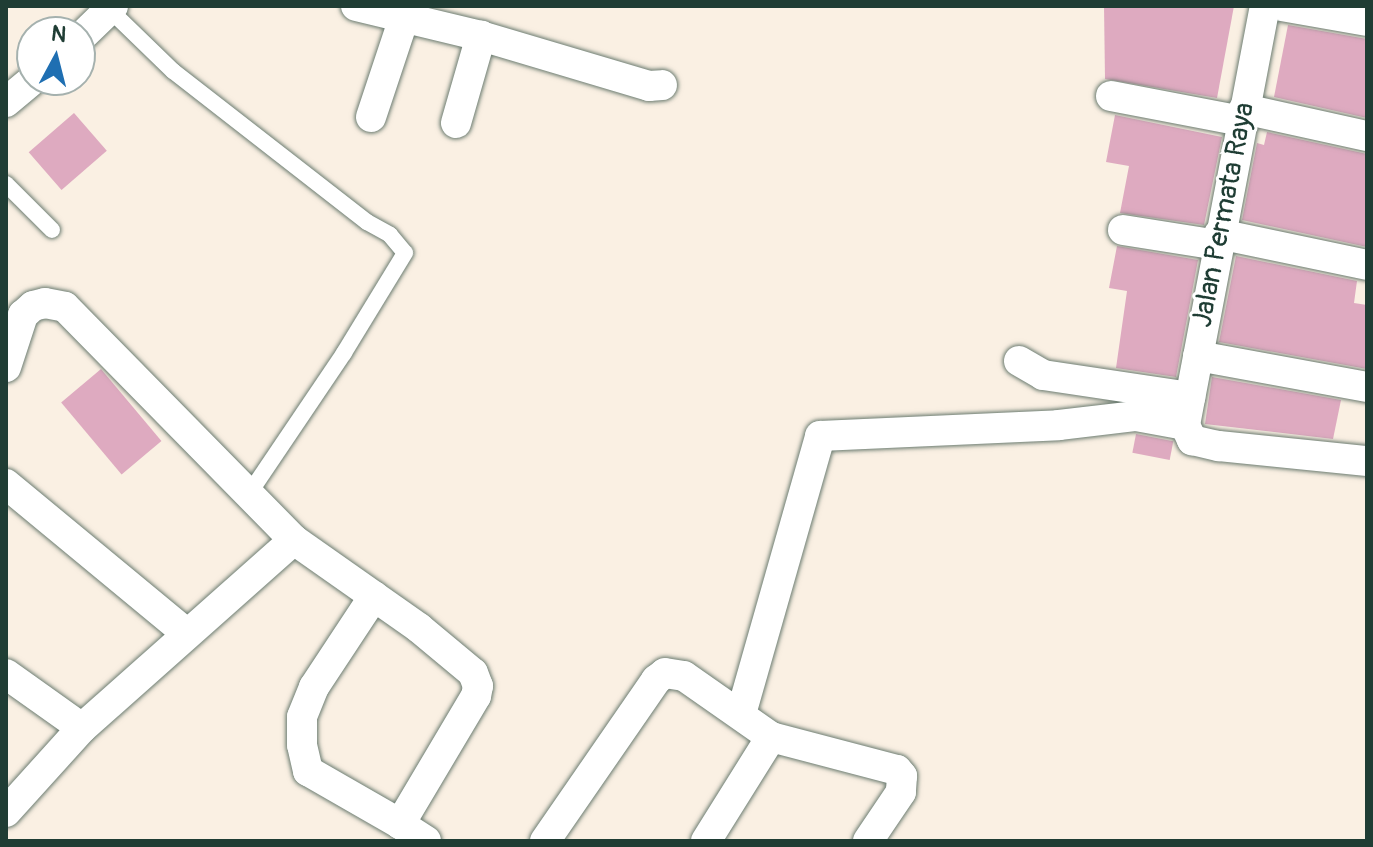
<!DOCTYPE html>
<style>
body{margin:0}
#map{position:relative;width:1373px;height:847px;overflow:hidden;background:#faf0e3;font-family:Pangolin,sans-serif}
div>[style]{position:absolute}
.building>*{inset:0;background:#deaac0;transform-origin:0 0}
.roads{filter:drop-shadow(0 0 2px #6c7c71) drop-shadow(0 0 2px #6c7c71)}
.service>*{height:16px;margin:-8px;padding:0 8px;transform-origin:8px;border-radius:8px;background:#fff}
.minor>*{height:30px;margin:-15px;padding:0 15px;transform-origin:15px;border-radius:15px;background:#fff}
span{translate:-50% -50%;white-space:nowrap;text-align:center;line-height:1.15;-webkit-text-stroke:6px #fff;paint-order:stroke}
.street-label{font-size:28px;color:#1f3d34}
.frame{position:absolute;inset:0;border:8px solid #1f3d34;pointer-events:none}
.north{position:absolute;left:16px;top:16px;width:80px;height:80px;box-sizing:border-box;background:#fff;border:2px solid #a5b1ae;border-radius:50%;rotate:7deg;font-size:22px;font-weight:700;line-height:32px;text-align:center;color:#1f3d34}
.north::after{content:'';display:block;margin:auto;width:28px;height:36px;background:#1f6fb2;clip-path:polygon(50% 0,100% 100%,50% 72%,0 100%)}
</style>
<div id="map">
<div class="building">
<div style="clip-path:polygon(1104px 6px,1234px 6px,1217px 98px,1105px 79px)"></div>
<div style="clip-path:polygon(1288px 25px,1367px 39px,1367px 118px,1274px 97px)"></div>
<div style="left:74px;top:113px;width:50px;height:60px;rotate:49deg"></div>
<div style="clip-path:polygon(1115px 115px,1222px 137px,1204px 225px,1120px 213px,1129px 166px,1106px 162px)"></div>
<div style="clip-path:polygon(1267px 132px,1367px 154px,1367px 247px,1242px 220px,1257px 143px,1264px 145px)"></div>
<div style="clip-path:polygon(1117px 246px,1198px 260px,1176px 377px,1116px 368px,1127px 291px,1109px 288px)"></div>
<div style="clip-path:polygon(1236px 256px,1357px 281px,1354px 303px,1367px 305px,1367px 369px,1219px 342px)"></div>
<div style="left:101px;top:369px;width:94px;height:52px;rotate:50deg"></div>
<div style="clip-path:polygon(1212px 377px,1341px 400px,1333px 439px,1205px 424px)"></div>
<div style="left:1136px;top:434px;width:38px;height:19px;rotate:11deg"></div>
</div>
<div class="roads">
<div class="service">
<div style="left:110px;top:10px;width:88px;rotate:44.1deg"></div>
<div style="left:173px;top:71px;width:246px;rotate:37.9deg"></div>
<div style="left:367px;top:222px;width:26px;rotate:29deg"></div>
<div style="left:390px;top:235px;width:23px;rotate:50deg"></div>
<div style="left:405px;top:253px;width:117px;rotate:121.4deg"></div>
<div style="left:344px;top:353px;width:170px;rotate:124deg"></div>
<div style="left:6px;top:184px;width:65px;rotate:45deg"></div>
</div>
<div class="minor">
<div style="left:356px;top:6px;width:129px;rotate:13.5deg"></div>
<div style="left:481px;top:36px;width:175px;rotate:16.6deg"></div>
<div style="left:649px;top:86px;width:13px;rotate:-4deg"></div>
<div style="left:1282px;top:6px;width:86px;rotate:10deg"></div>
<div style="left:80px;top:38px;width:46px;rotate:-44.1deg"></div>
<div style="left:1111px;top:96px;width:133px;rotate:10.8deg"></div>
<div style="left:6px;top:102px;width:34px;rotate:-40deg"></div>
<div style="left:1244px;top:109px;width:126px;rotate:12.4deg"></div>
<div style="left:371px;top:117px;width:117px;rotate:-71.6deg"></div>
<div style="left:456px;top:123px;width:91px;rotate:-74deg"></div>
<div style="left:1123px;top:230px;width:96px;rotate:9deg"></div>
<div style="left:1219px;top:234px;width:151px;rotate:11.8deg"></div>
<div style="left:1198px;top:356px;width:172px;rotate:10.4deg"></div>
<div style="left:1019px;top:361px;width:28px;rotate:30deg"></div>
<div style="left:1043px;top:375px;width:149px;rotate:8.5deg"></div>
<div style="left:6px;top:367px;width:55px;rotate:-71.9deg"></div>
<div style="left:23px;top:315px;width:13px;rotate:-42deg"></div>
<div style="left:33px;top:306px;width:12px;rotate:-14deg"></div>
<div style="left:45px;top:303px;width:20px;rotate:11deg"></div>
<div style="left:65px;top:307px;width:327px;rotate:45.5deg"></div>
<div style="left:294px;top:540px;width:153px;rotate:35.1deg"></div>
<div style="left:419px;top:628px;width:70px;rotate:39.8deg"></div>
<div style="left:473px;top:673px;width:14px;rotate:69deg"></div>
<div style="left:478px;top:686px;width:10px;rotate:101deg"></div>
<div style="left:476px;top:696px;width:149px;rotate:120.7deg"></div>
<div style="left:400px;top:824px;width:31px;rotate:33deg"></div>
<div style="left:1185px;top:425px;width:427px;rotate:-79.2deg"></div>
<div style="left:1185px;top:425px;width:17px;rotate:65deg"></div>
<div style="left:1192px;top:440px;width:28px;rotate:13deg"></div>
<div style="left:1219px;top:446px;width:149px;rotate:5.8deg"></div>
<div style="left:6px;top:484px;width:235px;rotate:39.6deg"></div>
<div style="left:374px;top:596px;width:109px;rotate:123.4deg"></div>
<div style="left:314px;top:687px;width:32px;rotate:112deg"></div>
<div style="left:302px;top:717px;width:28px;rotate:90deg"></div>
<div style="left:302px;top:745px;width:27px;rotate:77deg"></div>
<div style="left:308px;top:771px;width:106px;rotate:29.9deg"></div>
<div style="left:6px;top:674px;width:93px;rotate:35.4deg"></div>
<div style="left:741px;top:714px;width:289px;rotate:-74.1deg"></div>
<div style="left:820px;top:436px;width:239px;rotate:-2.6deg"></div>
<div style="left:1059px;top:425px;width:78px;rotate:-6.7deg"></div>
<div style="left:1136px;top:416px;width:50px;rotate:10.4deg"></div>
<div style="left:6px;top:812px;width:113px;rotate:-47.9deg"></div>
<div style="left:82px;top:728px;width:283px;rotate:-41.6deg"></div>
<div style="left:545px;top:841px;width:196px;rotate:-55.4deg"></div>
<div style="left:656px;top:680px;width:11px;rotate:-38deg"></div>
<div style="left:665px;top:673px;width:19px;rotate:9deg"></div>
<div style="left:684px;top:676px;width:106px;rotate:35deg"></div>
<div style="left:771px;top:737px;width:130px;rotate:14.7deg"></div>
<div style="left:897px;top:770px;width:8px;rotate:50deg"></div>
<div style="left:902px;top:776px;width:16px;rotate:94deg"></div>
<div style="left:901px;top:792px;width:59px;rotate:124deg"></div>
<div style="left:706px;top:841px;width:123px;rotate:-58deg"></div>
</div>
</div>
<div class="street-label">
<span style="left:1224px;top:215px;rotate:-79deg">Jalan Permata Raya</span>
</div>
<div class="frame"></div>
<div class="north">N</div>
</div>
